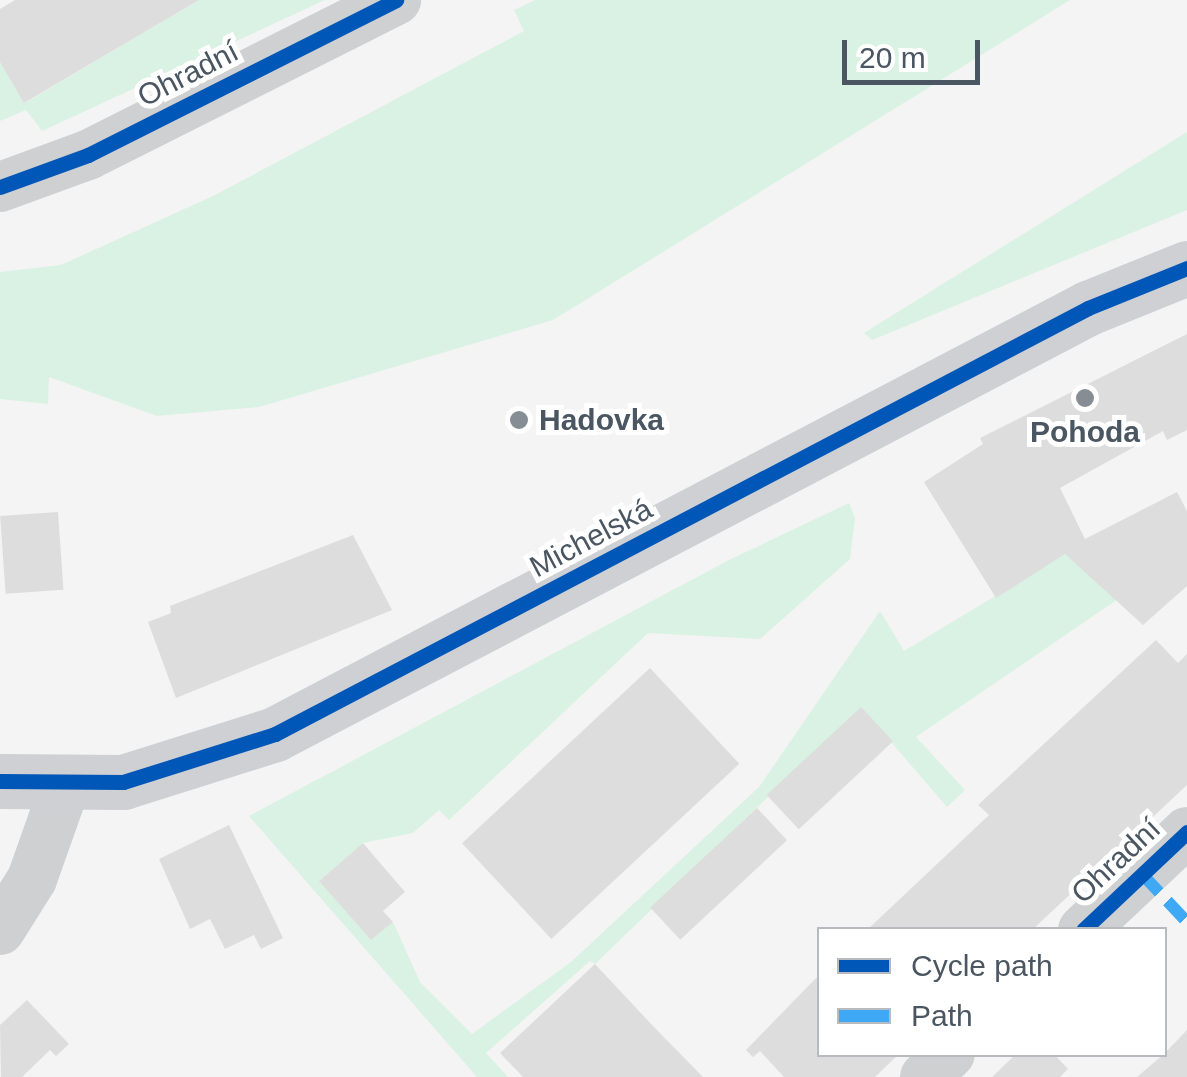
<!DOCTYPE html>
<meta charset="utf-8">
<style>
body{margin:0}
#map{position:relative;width:1187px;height:1077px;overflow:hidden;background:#f4f4f4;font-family:Helvetica,sans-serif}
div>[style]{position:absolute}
.green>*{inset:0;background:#d9f2e3}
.building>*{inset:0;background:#ddddde;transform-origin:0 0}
.street>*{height:50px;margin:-25px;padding:0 25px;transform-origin:25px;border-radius:25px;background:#ced0d2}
.secondary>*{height:55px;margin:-27.5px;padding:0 27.5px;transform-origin:27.5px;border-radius:27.5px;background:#ced0d4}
.quiet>*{height:12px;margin-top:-6px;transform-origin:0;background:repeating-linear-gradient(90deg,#3fa9f5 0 25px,transparent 0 37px)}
.cycleway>*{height:15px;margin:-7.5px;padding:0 7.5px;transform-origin:7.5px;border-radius:7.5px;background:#0057b8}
.dots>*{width:28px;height:28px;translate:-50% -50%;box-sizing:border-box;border:5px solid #fff;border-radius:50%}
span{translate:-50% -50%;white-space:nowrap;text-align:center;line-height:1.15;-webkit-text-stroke:10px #fff;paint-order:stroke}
.street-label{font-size:30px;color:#4a5661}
.poi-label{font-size:30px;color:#4a5661;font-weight:700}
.left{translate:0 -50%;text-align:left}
.legend{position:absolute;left:817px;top:927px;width:350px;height:130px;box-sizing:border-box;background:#fff;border:2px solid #b7bbc0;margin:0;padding:12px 18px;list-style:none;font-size:30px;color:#4a5661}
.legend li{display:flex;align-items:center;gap:20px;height:50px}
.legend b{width:50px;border:2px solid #b7bbc0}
.scale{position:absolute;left:842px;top:40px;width:138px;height:45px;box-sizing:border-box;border:5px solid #4a5661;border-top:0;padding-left:12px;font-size:30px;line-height:35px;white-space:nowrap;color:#4a5661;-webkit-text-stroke:8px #fff;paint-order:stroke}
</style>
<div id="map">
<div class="green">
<div style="clip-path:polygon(199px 0,325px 0,42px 131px,26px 110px,0 121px,0 62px,25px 103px)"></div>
<div style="clip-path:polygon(535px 0,1070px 0,553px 320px,259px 407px,157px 416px,49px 377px,48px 404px,0 399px,0 272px,61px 265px,213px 196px,524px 31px,514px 10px)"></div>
<div style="clip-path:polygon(1187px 132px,1187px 210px,872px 340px,864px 333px)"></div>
<div style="clip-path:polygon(849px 503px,855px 518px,850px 559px,760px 639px,648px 633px,449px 820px,439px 810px,413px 833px,363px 843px,320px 880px,371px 940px,393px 922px,420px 982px,472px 1034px,571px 962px,759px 787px,880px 611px,904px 651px,1065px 554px,1118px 599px,916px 737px,965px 790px,947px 807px,861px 707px,595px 964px,590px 961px,486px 1053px,508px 1077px,477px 1077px,249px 816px,729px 560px)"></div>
</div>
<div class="building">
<div style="clip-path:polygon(15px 0,199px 0,24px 103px,0 62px,0 9px)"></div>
<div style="clip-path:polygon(1187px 334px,1187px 430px,1167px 440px,1163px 431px,1060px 488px,1085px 539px,1177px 492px,1187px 511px,1187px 586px,1143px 625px,1065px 554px,996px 598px,924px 482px,983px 444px,980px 438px)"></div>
<div style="left:58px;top:512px;width:78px;height:58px;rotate:86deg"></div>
<div style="clip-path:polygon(353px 535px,392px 610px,176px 698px,148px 622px,171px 613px,170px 606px)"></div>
<div style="clip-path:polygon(1156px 640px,1178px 663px,1187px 654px,1187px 785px,1032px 930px,867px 930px,989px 815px,978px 805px)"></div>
<div style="left:650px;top:668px;width:131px;height:257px;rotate:47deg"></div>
<div style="left:861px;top:707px;width:47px;height:129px;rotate:47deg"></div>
<div style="left:757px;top:808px;width:44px;height:146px;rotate:47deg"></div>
<div style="clip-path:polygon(229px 825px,283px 938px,261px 949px,254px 935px,225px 949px,210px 919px,190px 929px,159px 859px)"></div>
<div style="clip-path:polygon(363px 843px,405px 892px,383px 911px,393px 922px,371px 940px,319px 881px)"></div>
<div style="clip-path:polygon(595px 964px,652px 1025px,703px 1077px,523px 1077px,500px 1053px)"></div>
<div style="clip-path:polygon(820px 974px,820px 1054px,899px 1054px,875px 1077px,784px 1077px,760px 1051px,753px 1057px,746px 1050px)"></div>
<div style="clip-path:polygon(27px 1000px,69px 1044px,56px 1056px,50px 1050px,22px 1077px,1px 1077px,0 1025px)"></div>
<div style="clip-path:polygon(1187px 1030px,1187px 1077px,1137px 1077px,1164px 1054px)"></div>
<div style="clip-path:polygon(1016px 1054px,1054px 1054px,1068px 1069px,1060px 1077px,992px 1077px)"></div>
</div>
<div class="street">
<div style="left:0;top:187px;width:94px;rotate:-20deg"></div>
<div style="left:88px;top:155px;width:345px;rotate:-26.7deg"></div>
<div style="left:0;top:930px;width:60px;rotate:-57.9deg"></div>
<div style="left:32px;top:879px;width:99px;rotate:-70.5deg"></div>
<div style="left:1083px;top:930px;width:143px;rotate:-43.3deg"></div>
<div style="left:925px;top:1077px;width:34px;rotate:-43deg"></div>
</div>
<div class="secondary">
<div style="left:0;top:781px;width:123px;rotate:0.5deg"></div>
<div style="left:123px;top:782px;width:159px;rotate:-17.5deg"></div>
<div style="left:275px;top:734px;width:918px;rotate:-27.65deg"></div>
<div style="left:1088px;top:308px;width:107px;rotate:-22deg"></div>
</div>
<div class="quiet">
<div style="left:1142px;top:874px;width:66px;rotate:46.8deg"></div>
</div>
<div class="cycleway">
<div style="left:0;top:187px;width:94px;rotate:-20deg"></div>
<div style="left:88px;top:155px;width:345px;rotate:-26.7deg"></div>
<div style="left:0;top:781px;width:123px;rotate:0.5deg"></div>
<div style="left:123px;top:782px;width:159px;rotate:-17.5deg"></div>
<div style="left:275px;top:734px;width:918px;rotate:-27.65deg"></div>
<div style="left:1088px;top:308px;width:107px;rotate:-22deg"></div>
<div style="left:1083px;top:930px;width:143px;rotate:-43.3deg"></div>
</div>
<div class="dots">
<div style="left:1085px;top:398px;background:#868d94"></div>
<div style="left:519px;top:420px;background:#868d94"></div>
</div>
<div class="street-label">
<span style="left:188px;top:74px;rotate:-27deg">Ohradní</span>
<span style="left:591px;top:538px;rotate:-28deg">Michelská</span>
<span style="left:1116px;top:861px;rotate:-43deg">Ohradní</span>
</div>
<div class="poi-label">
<span class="left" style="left:539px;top:420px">Hadovka</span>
<span style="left:1085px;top:432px">Pohoda</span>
</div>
<ul class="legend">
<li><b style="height:12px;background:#0057b8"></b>Cycle path</li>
<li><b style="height:12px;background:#3fa9f5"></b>Path</li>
</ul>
<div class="scale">20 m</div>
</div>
